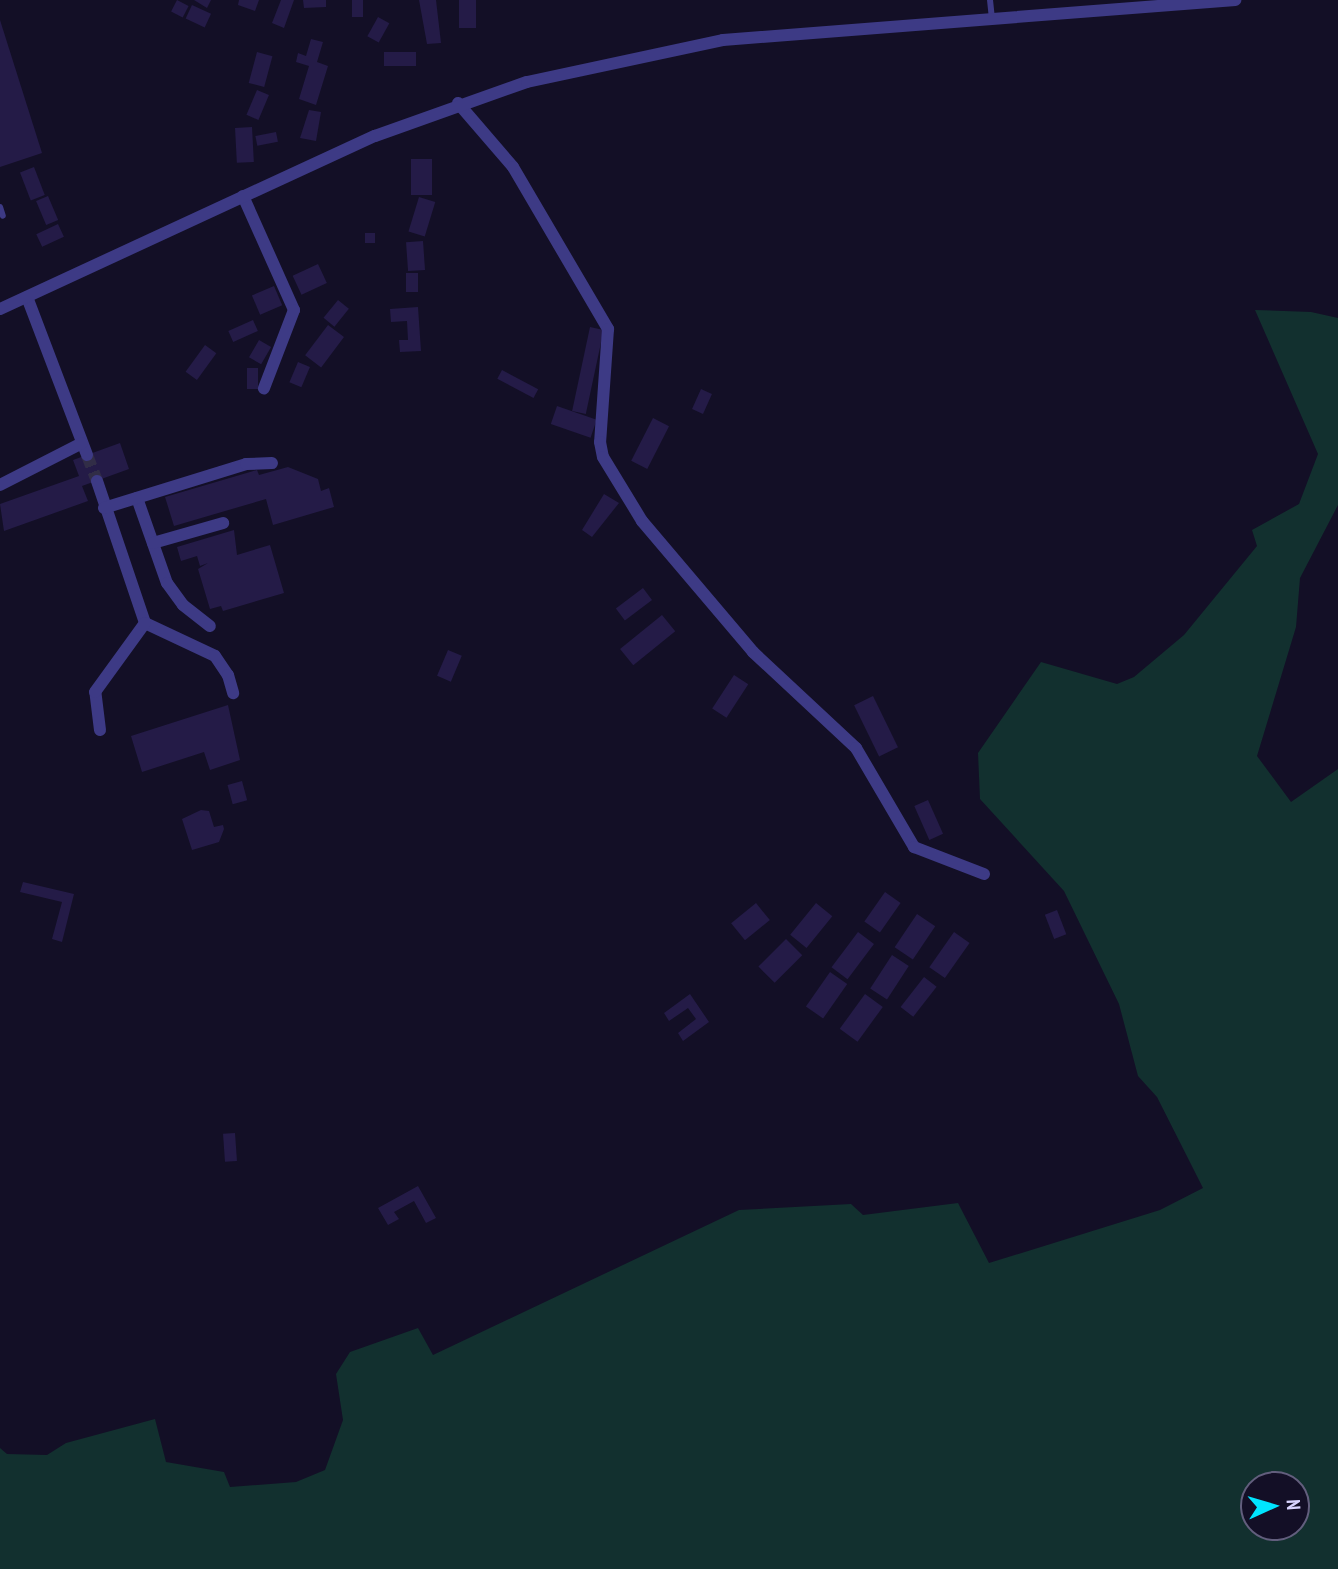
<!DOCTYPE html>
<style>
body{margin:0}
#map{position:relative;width:1338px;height:1569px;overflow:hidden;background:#130f26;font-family:"PT Sans Narrow",sans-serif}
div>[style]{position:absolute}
.green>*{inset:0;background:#12302f}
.building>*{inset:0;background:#241b47;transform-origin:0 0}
.minor-tunnel>*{height:12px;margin-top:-6px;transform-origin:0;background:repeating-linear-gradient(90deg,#312d47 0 12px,transparent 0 18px)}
.service>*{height:6px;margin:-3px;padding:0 3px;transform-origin:3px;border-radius:3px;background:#3d3a85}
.minor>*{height:12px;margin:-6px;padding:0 6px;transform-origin:6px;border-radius:6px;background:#3d3a85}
span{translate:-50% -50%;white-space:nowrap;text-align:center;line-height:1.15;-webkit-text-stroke:6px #130f26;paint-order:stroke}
.north{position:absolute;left:1240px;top:1471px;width:70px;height:70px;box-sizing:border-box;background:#130f26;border:2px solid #625e7d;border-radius:50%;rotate:86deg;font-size:19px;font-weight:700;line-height:28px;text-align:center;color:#d9d4ff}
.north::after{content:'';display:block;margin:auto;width:24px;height:32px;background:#00e5ff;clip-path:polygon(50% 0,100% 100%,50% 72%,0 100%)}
</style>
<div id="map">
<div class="green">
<div style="clip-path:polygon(evenodd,1255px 310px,1311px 312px,1338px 318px,1338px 505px,1300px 578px,1296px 627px,1257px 756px,1291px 802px,1338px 769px,1338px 1569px,0 1569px,0 1448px,7px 1454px,47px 1455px,66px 1443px,155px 1419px,166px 1462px,224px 1472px,230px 1487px,296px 1482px,325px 1470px,343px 1420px,336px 1374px,350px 1352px,418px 1328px,433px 1355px,739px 1210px,851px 1204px,863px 1215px,958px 1203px,989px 1263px,1160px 1210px,1203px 1188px,1157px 1097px,1138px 1076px,1119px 1004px,1064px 891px,980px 799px,978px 753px,1041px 662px,1117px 684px,1134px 677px,1184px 635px,1257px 546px,1252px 530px,1299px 504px,1318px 454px,1255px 310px,1254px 1485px,1296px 1485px,1296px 1527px,1254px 1527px,1254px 1485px)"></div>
</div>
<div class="building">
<div style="left:177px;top:0;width:13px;height:13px;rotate:27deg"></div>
<div style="clip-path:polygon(194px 0,211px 0,207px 8px)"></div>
<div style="clip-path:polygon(239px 0,259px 0,255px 11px,238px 5px)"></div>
<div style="clip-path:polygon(281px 0,294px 0,284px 28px,272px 23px)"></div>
<div style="clip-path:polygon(303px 0,326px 0,326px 7px,304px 8px)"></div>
<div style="left:352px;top:0;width:11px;height:17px"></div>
<div style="clip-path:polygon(419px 0,436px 0,441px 43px,427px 44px)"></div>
<div style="left:459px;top:0;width:17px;height:28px"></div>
<div style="left:192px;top:5px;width:21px;height:15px;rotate:25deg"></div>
<div style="left:378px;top:17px;width:13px;height:22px;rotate:29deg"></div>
<div style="clip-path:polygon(0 20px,42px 153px,0 167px)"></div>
<div style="clip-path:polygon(311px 39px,323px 42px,317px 62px,328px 66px,316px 105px,299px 99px,309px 66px,296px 62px,298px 53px,306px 56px)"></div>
<div style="left:257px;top:52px;width:16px;height:32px;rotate:15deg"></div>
<div style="left:384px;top:52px;width:32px;height:14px"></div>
<div style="left:257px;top:90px;width:13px;height:27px;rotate:23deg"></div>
<div style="clip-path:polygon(309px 110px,321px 112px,316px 141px,300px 138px)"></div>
<div style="left:252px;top:127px;width:35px;height:17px;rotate:87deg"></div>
<div style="left:276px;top:132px;width:10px;height:21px;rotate:79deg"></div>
<div style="left:411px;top:159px;width:21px;height:36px"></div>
<div style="left:34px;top:167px;width:30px;height:15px;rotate:69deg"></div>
<div style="left:48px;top:196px;width:26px;height:13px;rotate:67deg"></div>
<div style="left:419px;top:197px;width:17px;height:36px;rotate:17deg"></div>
<div style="left:58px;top:224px;width:14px;height:24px;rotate:65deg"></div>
<div style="left:365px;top:233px;width:10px;height:10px"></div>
<div style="left:423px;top:241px;width:29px;height:17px;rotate:86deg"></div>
<div style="left:318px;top:264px;width:21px;height:28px;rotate:65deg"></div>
<div style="left:406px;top:273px;width:12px;height:19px"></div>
<div style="left:274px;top:286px;width:21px;height:24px;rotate:67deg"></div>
<div style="left:338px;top:300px;width:14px;height:23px;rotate:39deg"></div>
<div style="clip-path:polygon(418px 307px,421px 351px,400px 352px,399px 340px,408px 340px,407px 321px,391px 322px,390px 309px)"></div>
<div style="left:253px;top:320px;width:12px;height:27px;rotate:66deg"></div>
<div style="left:328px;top:325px;width:20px;height:38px;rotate:37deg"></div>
<div style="left:590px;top:327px;width:14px;height:86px;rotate:12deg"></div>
<div style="left:259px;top:340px;width:14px;height:20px;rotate:30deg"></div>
<div style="left:205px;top:345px;width:14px;height:33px;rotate:36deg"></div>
<div style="left:298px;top:362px;width:13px;height:22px;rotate:23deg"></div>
<div style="left:247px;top:368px;width:11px;height:21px"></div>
<div style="left:502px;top:370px;width:41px;height:10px;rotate:28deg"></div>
<div style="left:701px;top:389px;width:12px;height:22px;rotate:24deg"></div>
<div style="left:557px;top:406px;width:42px;height:19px;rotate:19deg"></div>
<div style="left:653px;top:418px;width:18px;height:48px;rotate:27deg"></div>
<div style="clip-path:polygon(120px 443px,129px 469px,82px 486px,88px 501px,4px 531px,0 504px,79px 476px,73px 460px)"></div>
<div style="clip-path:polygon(288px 467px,318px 479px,321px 491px,329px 488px,334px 507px,273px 525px,266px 499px,174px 526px,165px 497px,257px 470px,259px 475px)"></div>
<div style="clip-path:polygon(604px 494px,619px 503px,592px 537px,582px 530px)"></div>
<div style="clip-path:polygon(234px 530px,237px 555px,270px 545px,284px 593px,223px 611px,221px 606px,210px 609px,198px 569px,208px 563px,200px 566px,197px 556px,181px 561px,177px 547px)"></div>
<div style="left:643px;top:588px;width:15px;height:34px;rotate:53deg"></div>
<div style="left:662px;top:615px;width:21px;height:54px;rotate:51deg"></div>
<div style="left:448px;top:650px;width:15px;height:28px;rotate:23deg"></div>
<div style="left:734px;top:675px;width:17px;height:40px;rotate:33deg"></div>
<div style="left:873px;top:696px;width:57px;height:21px;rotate:64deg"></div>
<div style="clip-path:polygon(228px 705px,240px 760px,210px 770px,204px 752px,142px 772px,131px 736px)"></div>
<div style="left:242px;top:781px;width:20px;height:15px;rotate:75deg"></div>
<div style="left:928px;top:800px;width:37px;height:15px;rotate:66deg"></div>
<div style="clip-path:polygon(201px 810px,209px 811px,214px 827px,223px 825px,224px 829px,219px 842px,192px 850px,182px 819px)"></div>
<div style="clip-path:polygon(23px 882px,74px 894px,62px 942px,52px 939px,62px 902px,20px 892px)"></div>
<div style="left:885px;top:892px;width:19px;height:36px;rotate:35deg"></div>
<div style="left:756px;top:903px;width:22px;height:32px;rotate:51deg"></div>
<div style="left:816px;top:903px;width:21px;height:41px;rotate:39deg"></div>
<div style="left:1057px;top:910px;width:26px;height:13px;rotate:69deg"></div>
<div style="left:917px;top:914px;width:22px;height:40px;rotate:34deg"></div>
<div style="left:858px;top:932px;width:20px;height:44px;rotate:37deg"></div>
<div style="left:954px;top:932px;width:19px;height:43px;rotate:35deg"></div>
<div style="left:786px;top:939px;width:23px;height:39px;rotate:45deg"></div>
<div style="left:892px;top:955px;width:20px;height:40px;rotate:33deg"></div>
<div style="left:830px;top:972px;width:21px;height:42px;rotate:35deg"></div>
<div style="left:924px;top:977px;width:16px;height:38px;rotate:38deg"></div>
<div style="clip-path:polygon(690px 994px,709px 1022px,683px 1041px,678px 1033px,696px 1019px,688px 1008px,669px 1021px,664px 1013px)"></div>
<div style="left:865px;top:994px;width:22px;height:43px;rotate:36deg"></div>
<div style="left:235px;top:1133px;width:28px;height:12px;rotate:86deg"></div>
<div style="clip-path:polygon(418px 1186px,436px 1218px,426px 1223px,414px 1201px,394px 1212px,399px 1219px,388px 1225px,378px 1208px)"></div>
</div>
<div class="minor-tunnel">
<div style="left:87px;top:455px;width:28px;rotate:69deg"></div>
</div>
<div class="service">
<div style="left:990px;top:0;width:19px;rotate:84deg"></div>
<div style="left:0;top:207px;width:9px;rotate:72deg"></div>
</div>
<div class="minor">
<div style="left:458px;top:103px;width:84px;rotate:49.3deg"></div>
<div style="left:513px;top:167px;width:188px;rotate:59.6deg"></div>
<div style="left:608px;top:329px;width:113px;rotate:94deg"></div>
<div style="left:600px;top:442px;width:15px;rotate:79deg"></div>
<div style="left:603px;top:457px;width:75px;rotate:58.6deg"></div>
<div style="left:642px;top:521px;width:172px;rotate:49.7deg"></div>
<div style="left:753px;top:652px;width:141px;rotate:43deg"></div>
<div style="left:856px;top:748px;width:115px;rotate:59.6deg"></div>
<div style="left:914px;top:847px;width:75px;rotate:21.1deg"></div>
<div style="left:243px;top:196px;width:125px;rotate:65.9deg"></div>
<div style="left:294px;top:310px;width:84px;rotate:111deg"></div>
<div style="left:27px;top:297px;width:169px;rotate:69.2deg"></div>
<div style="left:0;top:309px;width:413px;rotate:-24.8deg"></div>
<div style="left:375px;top:136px;width:161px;rotate:-19.6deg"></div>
<div style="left:527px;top:82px;width:200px;rotate:-12.1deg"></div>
<div style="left:723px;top:40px;width:514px;rotate:-4.47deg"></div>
<div style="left:97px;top:481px;width:150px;rotate:71.3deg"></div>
<div style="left:145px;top:623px;width:77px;rotate:25.2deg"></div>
<div style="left:215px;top:656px;width:23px;rotate:56deg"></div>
<div style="left:228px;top:675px;width:19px;rotate:74deg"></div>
<div style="left:0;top:485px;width:92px;rotate:-27.1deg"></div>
<div style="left:137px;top:498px;width:90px;rotate:70.6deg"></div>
<div style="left:167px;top:583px;width:27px;rotate:54deg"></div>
<div style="left:183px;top:605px;width:34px;rotate:38deg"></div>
<div style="left:104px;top:508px;width:149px;rotate:-17.2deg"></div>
<div style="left:246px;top:464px;width:26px;rotate:-2deg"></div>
<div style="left:153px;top:543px;width:73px;rotate:-15.9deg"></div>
<div style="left:100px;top:730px;width:38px;rotate:-97deg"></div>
<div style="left:95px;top:692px;width:85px;rotate:-54.1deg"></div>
</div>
<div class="north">N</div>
</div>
